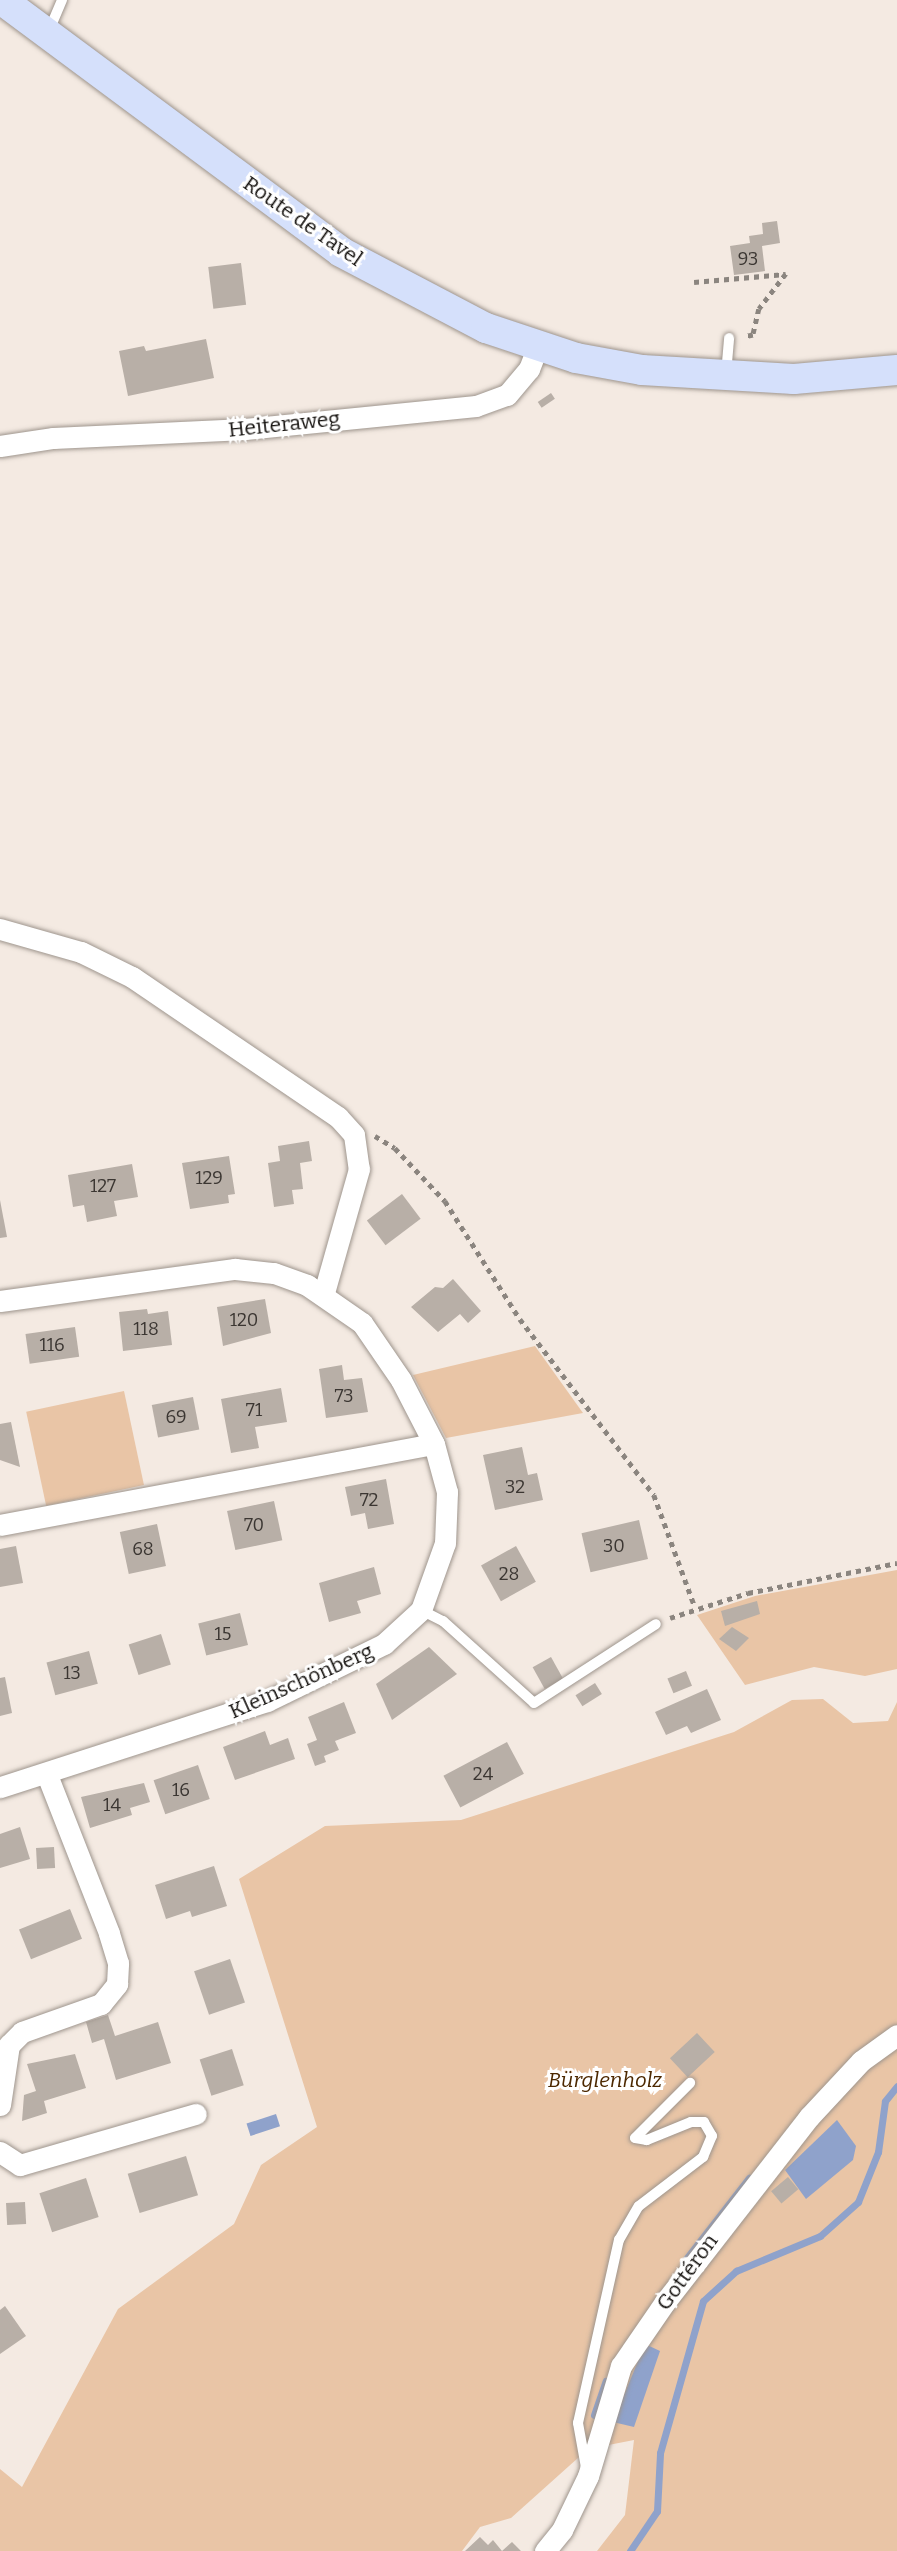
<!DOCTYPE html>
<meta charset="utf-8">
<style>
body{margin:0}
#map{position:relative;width:897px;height:2551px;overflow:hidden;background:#f4eae2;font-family:Bitter,serif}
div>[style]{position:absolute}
.green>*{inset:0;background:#e9c5a6;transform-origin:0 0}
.water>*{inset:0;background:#8fa2cb;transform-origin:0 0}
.stream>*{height:7px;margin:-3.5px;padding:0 3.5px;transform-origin:3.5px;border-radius:3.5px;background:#8fa2cb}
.building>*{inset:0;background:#b8afa7;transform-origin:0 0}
.path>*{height:4.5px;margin-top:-2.25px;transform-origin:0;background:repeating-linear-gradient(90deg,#8b857f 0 5px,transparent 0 10px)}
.roads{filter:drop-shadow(0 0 2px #9e958d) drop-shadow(0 0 2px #9e958d)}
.lane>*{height:10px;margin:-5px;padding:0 5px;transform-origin:5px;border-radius:5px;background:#fff}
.street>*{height:21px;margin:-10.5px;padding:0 10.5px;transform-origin:10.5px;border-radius:10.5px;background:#fff}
.secondary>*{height:30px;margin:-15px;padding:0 15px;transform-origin:15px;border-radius:15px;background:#d5e0fb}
span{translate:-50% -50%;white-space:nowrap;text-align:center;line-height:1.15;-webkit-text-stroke:6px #fff;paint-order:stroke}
.number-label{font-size:18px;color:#3b3632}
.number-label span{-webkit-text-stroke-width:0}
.street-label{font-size:21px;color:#110e0b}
.park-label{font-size:21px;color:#4c2800;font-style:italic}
</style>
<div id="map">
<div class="green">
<div style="clip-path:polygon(535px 1346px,583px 1413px,446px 1438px,413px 1375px)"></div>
<div style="left:124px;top:1391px;width:96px;height:100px;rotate:78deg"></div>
<div style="clip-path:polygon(897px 1570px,897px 1669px,865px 1676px,814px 1667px,745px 1685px,697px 1615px,755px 1596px)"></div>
<div style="clip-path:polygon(823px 1699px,853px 1723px,888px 1721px,897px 1702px,897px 2551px,597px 2551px,625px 2515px,634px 2440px,588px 2449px,511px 2518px,480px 2527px,462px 2551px,0 2551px,0 2469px,22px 2487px,118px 2309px,234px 2224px,261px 2165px,317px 2127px,239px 1879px,325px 1826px,461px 1820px,734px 1732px,792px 1700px)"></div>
</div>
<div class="water">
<div style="left:276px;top:2114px;width:13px;height:31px;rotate:72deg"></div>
<div style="clip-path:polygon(837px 2120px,856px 2146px,853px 2160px,806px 2199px,785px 2170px)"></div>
<div style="clip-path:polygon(645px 2344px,660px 2351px,634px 2427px,613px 2422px)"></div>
</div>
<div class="stream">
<div style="left:683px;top:2263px;width:108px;rotate:-52.2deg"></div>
<div style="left:594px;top:2415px;width:36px;rotate:-71deg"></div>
<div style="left:630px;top:2551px;width:48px;rotate:-56deg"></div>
<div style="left:657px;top:2511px;width:58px;rotate:-87deg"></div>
<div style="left:660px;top:2453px;width:158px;rotate:-74.2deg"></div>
<div style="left:703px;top:2301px;width:45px;rotate:-42.3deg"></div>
<div style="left:736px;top:2271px;width:91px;rotate:-22.6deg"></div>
<div style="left:820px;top:2236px;width:51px;rotate:-41.8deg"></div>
<div style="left:858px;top:2202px;width:54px;rotate:-68.2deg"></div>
<div style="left:878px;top:2152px;width:51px;rotate:-82.2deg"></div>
<div style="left:885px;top:2101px;width:19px;rotate:-51deg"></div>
</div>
<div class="building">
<div style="clip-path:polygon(777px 221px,780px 243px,762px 246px,765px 271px,734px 275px,730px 246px,750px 243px,749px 236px,763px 234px,762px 223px)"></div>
<div style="left:241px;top:263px;width:42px;height:33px;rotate:83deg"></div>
<div style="clip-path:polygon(206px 339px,214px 378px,128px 396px,119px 351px,144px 346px,146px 351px)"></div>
<div style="left:551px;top:393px;width:7px;height:16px;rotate:56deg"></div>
<div style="clip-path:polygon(309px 1141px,312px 1161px,300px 1163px,303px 1189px,292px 1190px,294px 1204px,274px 1207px,268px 1163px,280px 1161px,278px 1146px)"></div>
<div style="clip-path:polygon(229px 1156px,235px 1194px,228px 1195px,229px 1203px,190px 1209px,182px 1163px)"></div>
<div style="clip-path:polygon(132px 1164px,138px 1197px,114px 1201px,117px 1216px,87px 1222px,84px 1205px,73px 1207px,68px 1175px)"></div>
<div style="left:402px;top:1194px;width:31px;height:44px;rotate:53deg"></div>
<div style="clip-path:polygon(0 1200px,7px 1237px,0 1238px)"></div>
<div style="clip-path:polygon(453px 1279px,481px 1311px,468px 1323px,460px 1314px,438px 1332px,411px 1307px,435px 1287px,443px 1288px)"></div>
<div style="clip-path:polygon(265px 1299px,271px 1333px,223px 1346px,217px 1307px)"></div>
<div style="clip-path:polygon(147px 1309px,148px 1314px,168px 1311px,172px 1345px,123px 1351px,119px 1312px)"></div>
<div style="left:75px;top:1327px;width:30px;height:50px;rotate:82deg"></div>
<div style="clip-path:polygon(342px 1365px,344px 1380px,362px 1378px,368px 1412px,326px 1418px,319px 1369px)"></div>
<div style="clip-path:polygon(281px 1388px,287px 1422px,255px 1427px,259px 1448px,231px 1453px,221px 1399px)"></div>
<div style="left:193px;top:1397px;width:33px;height:42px;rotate:79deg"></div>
<div style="clip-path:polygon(11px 1422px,20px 1467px,0 1460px,0 1424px)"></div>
<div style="clip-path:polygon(522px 1447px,528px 1475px,537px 1473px,543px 1500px,495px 1510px,483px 1455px)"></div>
<div style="clip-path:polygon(386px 1479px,394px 1524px,368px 1529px,365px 1513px,351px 1516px,345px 1487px)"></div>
<div style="left:274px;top:1501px;width:40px;height:48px;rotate:78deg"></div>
<div style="left:639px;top:1520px;width:40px;height:59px;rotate:77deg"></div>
<div style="left:157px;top:1524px;width:43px;height:38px;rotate:78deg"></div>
<div style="clip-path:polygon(16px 1546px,23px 1583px,0 1587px,0 1549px)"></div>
<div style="left:516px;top:1546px;width:41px;height:40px;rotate:61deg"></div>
<div style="clip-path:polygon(374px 1567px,381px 1594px,357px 1601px,361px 1613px,329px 1622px,319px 1583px)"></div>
<div style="clip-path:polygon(757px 1601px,760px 1614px,725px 1626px,721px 1611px)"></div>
<div style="left:240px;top:1613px;width:33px;height:43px;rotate:76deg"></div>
<div style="clip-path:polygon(732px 1627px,749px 1638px,736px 1651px,719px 1639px)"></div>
<div style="left:161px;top:1634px;width:32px;height:34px;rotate:72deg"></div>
<div style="clip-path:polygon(429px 1647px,457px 1674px,392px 1720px,376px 1684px)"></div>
<div style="left:89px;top:1651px;width:34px;height:44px;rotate:75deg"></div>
<div style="left:551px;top:1657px;width:25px;height:21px;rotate:61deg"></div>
<div style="left:686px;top:1671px;width:16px;height:20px;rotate:68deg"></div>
<div style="clip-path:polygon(5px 1677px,12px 1713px,0 1716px,0 1678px)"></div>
<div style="left:595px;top:1683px;width:13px;height:23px;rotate:58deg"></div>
<div style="clip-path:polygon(707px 1689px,721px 1720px,691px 1733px,687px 1726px,666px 1735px,655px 1712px)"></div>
<div style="clip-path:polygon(344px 1702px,356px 1733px,335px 1741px,339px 1750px,324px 1756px,326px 1762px,315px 1766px,307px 1744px,317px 1740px,308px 1717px)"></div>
<div style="clip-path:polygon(265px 1731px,270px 1745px,288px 1738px,295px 1759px,235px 1780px,223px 1747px)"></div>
<div style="left:507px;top:1742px;width:36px;height:72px;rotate:62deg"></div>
<div style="left:198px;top:1765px;width:36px;height:47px;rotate:71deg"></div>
<div style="clip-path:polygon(144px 1783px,150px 1802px,130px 1808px,132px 1815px,90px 1828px,81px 1797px)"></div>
<div style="clip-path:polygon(20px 1827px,30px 1859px,0 1868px,0 1834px)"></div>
<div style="left:54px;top:1847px;width:21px;height:18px;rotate:87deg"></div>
<div style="clip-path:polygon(214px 1866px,227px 1906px,192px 1917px,190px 1911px,166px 1919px,155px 1885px)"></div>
<div style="left:70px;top:1909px;width:32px;height:55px;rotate:68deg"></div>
<div style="left:230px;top:1959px;width:46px;height:38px;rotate:71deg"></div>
<div style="clip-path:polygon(108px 2015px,115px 2036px,158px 2022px,171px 2063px,116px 2080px,104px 2039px,92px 2043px,86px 2022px)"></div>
<div style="left:697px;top:2033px;width:26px;height:37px;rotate:47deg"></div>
<div style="left:232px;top:2049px;width:38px;height:34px;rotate:72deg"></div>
<div style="clip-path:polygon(75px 2054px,86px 2088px,44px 2101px,47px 2113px,22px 2121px,24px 2095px,36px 2091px,27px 2064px)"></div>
<div style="left:186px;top:2156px;width:41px;height:61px;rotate:73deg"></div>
<div style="left:788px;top:2177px;width:16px;height:22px;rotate:50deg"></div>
<div style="left:86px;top:2178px;width:41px;height:49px;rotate:72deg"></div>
<div style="left:25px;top:2202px;width:22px;height:19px;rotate:87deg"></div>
<div style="clip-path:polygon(5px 2306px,26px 2336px,0 2354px,0 2310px)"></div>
<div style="clip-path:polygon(480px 2537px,488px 2545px,493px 2540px,502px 2551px,512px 2542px,521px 2551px,465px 2551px)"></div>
</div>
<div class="path">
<div style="left:694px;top:282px;width:92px;rotate:-5deg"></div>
<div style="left:786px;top:274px;width:44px;rotate:127.6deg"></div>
<div style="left:759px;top:309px;width:27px;rotate:103deg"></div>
<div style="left:753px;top:335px;width:9px;rotate:167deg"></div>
<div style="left:375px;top:1136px;width:23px;rotate:31deg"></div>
<div style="left:395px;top:1148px;width:73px;rotate:46.7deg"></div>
<div style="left:445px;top:1201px;width:140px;rotate:57.6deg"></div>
<div style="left:520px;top:1319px;width:221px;rotate:52.7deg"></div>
<div style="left:654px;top:1495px;width:119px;rotate:69.9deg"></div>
<div style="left:670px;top:1618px;width:82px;rotate:-17.8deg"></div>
<div style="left:748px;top:1593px;width:152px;rotate:-11.4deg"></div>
</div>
<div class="roads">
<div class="lane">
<div style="left:48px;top:33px;width:36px;rotate:-67deg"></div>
<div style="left:726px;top:374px;width:36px;rotate:-85deg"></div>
<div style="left:421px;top:1610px;width:25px;rotate:27deg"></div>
<div style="left:443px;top:1621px;width:122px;rotate:42deg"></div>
<div style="left:534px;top:1703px;width:145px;rotate:-32.9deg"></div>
<div style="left:587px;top:2473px;width:51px;rotate:-100.2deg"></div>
<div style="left:578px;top:2423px;width:188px;rotate:-77.4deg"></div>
<div style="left:619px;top:2240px;width:39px;rotate:-60deg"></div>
<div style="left:639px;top:2206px;width:81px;rotate:-37.4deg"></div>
<div style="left:703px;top:2157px;width:23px;rotate:-67deg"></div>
<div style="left:712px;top:2136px;width:16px;rotate:-120deg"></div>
<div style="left:704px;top:2122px;width:13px;rotate:180deg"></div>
<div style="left:691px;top:2122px;width:48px;rotate:157.8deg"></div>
<div style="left:647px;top:2140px;width:12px;rotate:-171deg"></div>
<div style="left:635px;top:2138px;width:78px;rotate:-45deg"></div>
</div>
<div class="street">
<div style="left:0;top:446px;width:54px;rotate:-8.6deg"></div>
<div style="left:53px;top:438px;width:192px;rotate:-2.7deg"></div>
<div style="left:245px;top:429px;width:232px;rotate:-5.7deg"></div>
<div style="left:476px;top:406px;width:33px;rotate:-20deg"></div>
<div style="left:507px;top:395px;width:34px;rotate:-50deg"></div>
<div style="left:529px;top:369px;width:25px;rotate:-69deg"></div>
<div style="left:0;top:929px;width:84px;rotate:15.9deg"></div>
<div style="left:81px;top:952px;width:57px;rotate:26.1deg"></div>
<div style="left:132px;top:977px;width:249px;rotate:34.2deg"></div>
<div style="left:338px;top:1117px;width:24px;rotate:48deg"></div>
<div style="left:354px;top:1135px;width:34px;rotate:82deg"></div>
<div style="left:359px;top:1169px;width:129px;rotate:105.8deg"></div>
<div style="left:0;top:1301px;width:237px;rotate:-7.8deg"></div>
<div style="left:235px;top:1269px;width:39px;rotate:6deg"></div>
<div style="left:274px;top:1273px;width:35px;rotate:20deg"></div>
<div style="left:307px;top:1285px;width:67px;rotate:34.6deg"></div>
<div style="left:362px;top:1323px;width:69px;rotate:55.6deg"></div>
<div style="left:401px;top:1380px;width:72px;rotate:62.7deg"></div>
<div style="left:434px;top:1444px;width:50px;rotate:74.8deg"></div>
<div style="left:447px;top:1492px;width:51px;rotate:92.2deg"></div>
<div style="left:445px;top:1543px;width:71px;rotate:109.7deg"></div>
<div style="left:421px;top:1610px;width:50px;rotate:137.4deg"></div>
<div style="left:384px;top:1644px;width:130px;rotate:154deg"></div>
<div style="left:267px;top:1701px;width:281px;rotate:162.1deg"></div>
<div style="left:0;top:1525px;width:441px;rotate:-10.6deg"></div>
<div style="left:0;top:2105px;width:61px;rotate:-81.5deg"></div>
<div style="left:9px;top:2045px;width:18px;rotate:-45deg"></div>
<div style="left:22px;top:2032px;width:84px;rotate:-19.5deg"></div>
<div style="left:101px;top:2004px;width:26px;rotate:-51deg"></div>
<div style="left:117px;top:1984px;width:21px;rotate:-87deg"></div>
<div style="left:118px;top:1963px;width:31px;rotate:-107deg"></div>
<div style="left:109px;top:1933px;width:170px;rotate:-111.4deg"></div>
<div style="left:0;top:2152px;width:24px;rotate:33deg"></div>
<div style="left:20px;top:2165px;width:183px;rotate:-16.2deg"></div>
<div style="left:545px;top:2551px;width:27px;rotate:-51deg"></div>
<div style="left:562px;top:2530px;width:60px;rotate:-64.3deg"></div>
<div style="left:588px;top:2476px;width:115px;rotate:-73.3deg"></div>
<div style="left:621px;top:2366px;width:78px;rotate:-55.5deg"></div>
<div style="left:665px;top:2302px;width:234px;rotate:-52.1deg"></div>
<div style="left:809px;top:2117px;width:76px;rotate:-47.1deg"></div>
<div style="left:861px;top:2061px;width:44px;rotate:-35.8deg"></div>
</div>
<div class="secondary">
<div style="left:2px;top:0;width:422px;rotate:36.6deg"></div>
<div style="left:341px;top:252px;width:164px;rotate:27.7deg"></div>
<div style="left:486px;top:328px;width:95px;rotate:18.4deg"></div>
<div style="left:576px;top:358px;width:67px;rotate:10.3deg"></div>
<div style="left:642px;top:370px;width:152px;rotate:3.4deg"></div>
<div style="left:794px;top:379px;width:103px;rotate:-5deg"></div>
</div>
</div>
<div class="number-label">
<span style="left:748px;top:259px">93</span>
<span style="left:209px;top:1178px">129</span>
<span style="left:103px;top:1186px">127</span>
<span style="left:244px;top:1320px">120</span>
<span style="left:146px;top:1329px">118</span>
<span style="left:52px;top:1345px">116</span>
<span style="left:344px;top:1396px">73</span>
<span style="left:254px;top:1410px">71</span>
<span style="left:176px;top:1417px">69</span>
<span style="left:515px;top:1487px">32</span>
<span style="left:369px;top:1500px">72</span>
<span style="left:254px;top:1525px">70</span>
<span style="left:614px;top:1546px">30</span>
<span style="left:143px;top:1549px">68</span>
<span style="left:509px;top:1574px">28</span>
<span style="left:223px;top:1634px">15</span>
<span style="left:72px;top:1673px">13</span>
<span style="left:483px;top:1774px">24</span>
<span style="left:181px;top:1790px">16</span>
<span style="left:112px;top:1805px">14</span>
</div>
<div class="street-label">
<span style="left:303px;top:221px;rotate:35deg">Route de Tavel</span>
<span style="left:284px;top:424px;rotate:-6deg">Heiteraweg</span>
<span style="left:301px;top:1681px;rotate:-24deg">Kleinschönberg</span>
<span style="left:687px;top:2272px;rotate:-54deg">Gottéron</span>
</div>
<div class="park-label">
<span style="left:605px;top:2080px">Bürglenholz</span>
</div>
</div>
